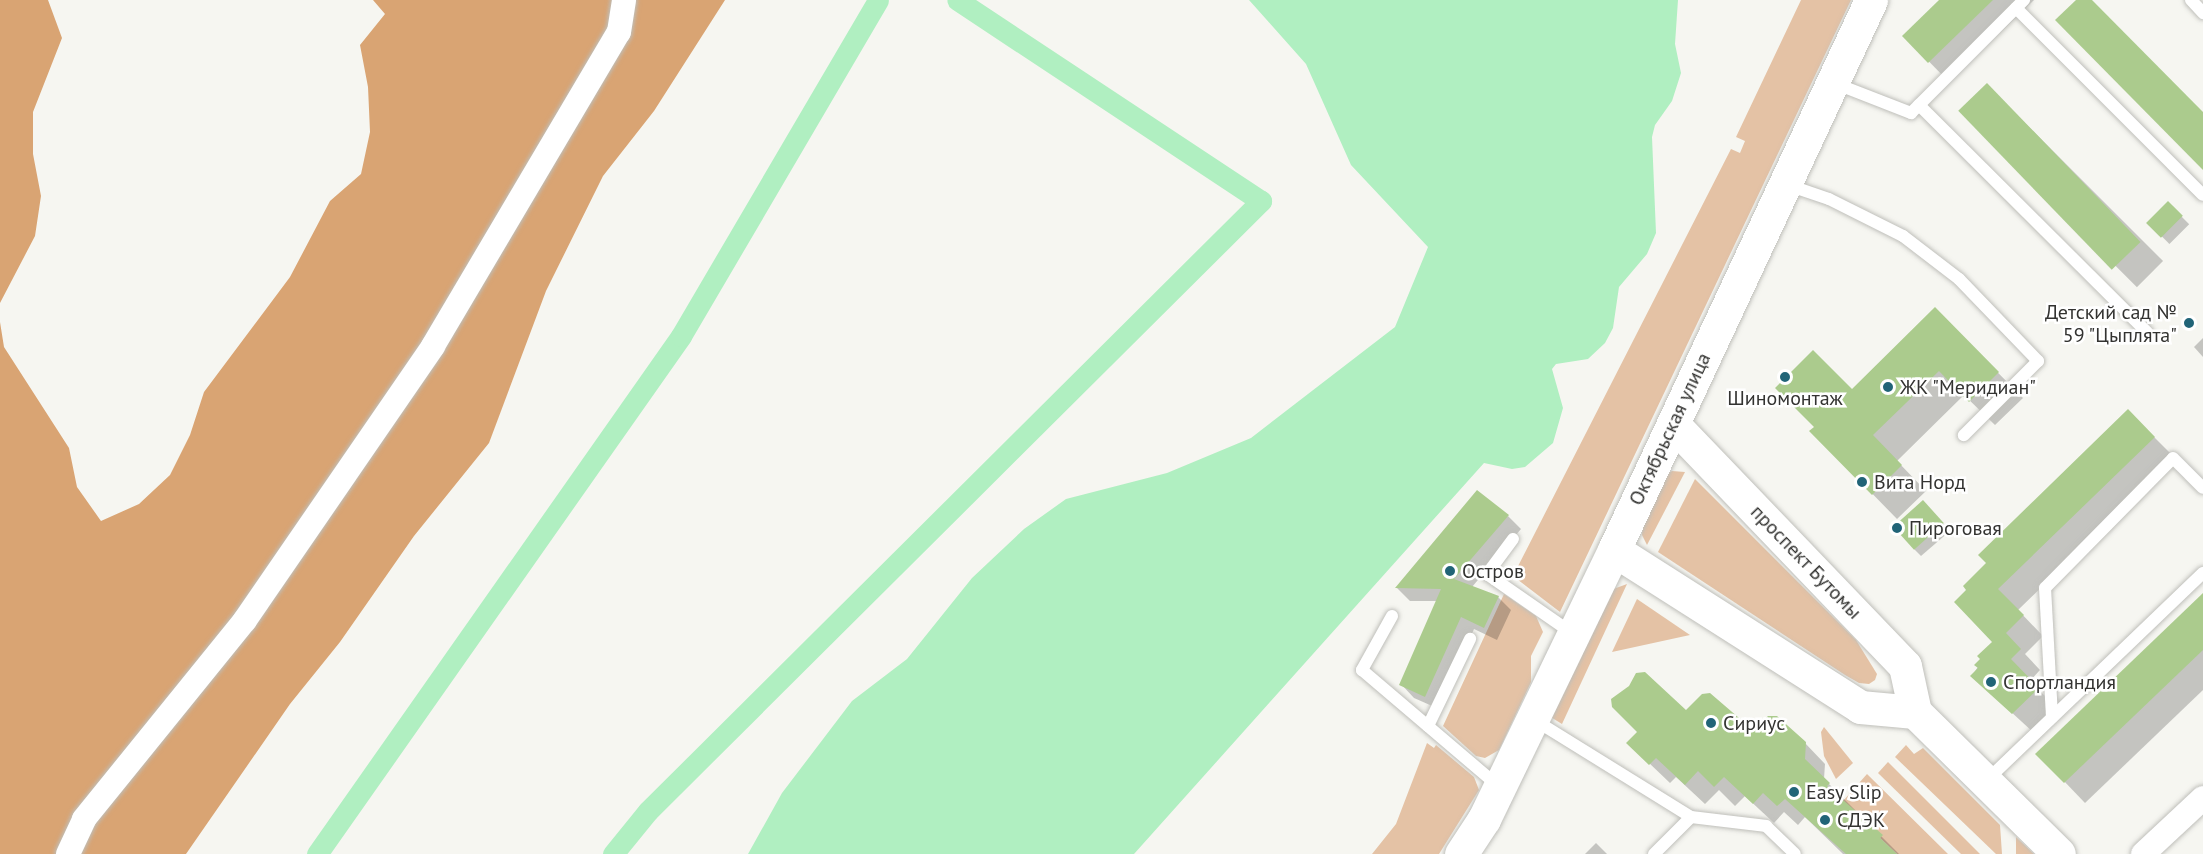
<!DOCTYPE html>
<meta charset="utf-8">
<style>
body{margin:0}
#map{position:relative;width:2203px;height:854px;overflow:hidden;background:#f6f6f1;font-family:"PT Sans",sans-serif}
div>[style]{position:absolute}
.green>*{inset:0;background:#e4c2a5}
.forest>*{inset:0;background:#d9a473}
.water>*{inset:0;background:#b0efc1}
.shadow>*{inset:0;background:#0003;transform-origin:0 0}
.canal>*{height:21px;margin:-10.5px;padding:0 10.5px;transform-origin:10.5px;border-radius:10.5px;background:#b0efc1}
.building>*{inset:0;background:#abcb8d;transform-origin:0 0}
.roads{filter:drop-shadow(0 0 2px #bfbfba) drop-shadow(0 0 2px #bfbfba)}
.lane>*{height:12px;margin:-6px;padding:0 6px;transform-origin:6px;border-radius:6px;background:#fff}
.street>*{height:24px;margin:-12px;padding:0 12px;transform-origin:12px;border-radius:12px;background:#fff}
.secondary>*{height:33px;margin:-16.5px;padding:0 16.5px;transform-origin:16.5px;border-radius:16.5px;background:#fff}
.dots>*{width:16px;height:16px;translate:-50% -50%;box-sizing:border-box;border:3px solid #fff;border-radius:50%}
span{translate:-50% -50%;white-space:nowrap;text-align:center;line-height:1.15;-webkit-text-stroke:5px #fff;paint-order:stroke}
.poi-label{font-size:20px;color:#333331}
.right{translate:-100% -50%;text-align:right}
.left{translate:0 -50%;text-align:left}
.street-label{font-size:20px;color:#333331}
</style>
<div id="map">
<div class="green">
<div style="clip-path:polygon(1801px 0,1851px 0,1560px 612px,1513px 576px,1731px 149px,1740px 153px,1745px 141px,1736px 137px)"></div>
<div style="clip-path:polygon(1672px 471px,1685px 472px,1647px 545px,1642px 535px,1643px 520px,1663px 476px)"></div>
<div style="clip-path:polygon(1695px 479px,1856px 640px,1877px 674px,1875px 680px,1869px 684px,1859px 683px,1845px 675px,1658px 552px)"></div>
<div style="clip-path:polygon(1627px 584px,1562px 724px,1549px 716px,1608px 591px)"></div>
<div style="clip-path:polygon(1504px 594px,1536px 616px,1543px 632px,1531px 656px,1531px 682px,1499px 750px,1485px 758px,1476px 756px,1443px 726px)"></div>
<div style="clip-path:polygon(1637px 599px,1690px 635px,1612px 652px)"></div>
<div style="clip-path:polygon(1824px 727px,1853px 763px,1836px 779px,1824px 756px,1821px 732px)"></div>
<div style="clip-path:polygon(1427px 743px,1434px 748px,1436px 745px,1474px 777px,1479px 790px,1439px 854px,1372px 854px,1396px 824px)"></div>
<div style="clip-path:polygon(1906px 745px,1914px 754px,1923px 748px,2000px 825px,2002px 854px,1996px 854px,1895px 757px)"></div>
<div style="clip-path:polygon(1888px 762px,1980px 854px,1961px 854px,1878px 773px)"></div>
<div style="clip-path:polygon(1867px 774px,1948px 854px,1897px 854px,1880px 838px,1882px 835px,1843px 801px)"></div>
<div style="clip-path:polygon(2016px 837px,2034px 854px,2016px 854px)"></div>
</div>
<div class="forest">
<div style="clip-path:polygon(0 0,48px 0,62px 38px,33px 112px,33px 154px,41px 196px,35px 236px,0 303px)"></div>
<div style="clip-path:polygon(373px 0,725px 0,654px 111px,603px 176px,546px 291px,489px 443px,414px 536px,340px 642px,290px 704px,186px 854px,0 854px,0 322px,4px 347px,69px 448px,77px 487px,101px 521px,139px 504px,170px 475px,190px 435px,204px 392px,290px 277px,330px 201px,361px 174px,370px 132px,368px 87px,360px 45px,385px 14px)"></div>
</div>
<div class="water">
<div style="clip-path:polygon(1249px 0,1678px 0,1675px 44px,1681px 73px,1672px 101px,1655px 125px,1652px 137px,1656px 233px,1647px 254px,1619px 287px,1613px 328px,1605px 343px,1588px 359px,1556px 364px,1552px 369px,1563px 408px,1553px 443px,1525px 467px,1512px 469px,1484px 463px,1134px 854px,748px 854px,782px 793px,852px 701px,907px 659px,972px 578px,1024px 529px,1066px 499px,1167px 473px,1251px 438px,1395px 327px,1428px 247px,1351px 165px,1306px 64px)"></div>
</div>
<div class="shadow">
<div style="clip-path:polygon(1942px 0,2034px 0,1949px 82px,1904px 36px)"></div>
<div style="left:1987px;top:85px;width:249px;height:37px;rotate:45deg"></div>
<div style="left:2168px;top:203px;width:30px;height:28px;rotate:45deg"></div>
<div style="clip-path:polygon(1935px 309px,2023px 398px,1995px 425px,1964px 395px,1897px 461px,1926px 491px,1897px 519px,1811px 431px)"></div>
<div style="clip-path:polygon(2203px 338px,2203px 357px,2194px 347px)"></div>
<div style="clip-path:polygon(2128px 411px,2175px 458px,2018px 610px,2043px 636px,2025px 654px,2040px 670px,2030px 681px,2058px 709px,2034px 733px,1972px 676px,1994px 642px,1956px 602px)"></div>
<div style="clip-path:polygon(1930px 509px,1950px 531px,1921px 556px,1914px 549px)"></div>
<div style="clip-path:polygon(1508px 516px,1521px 529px,1472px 587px,1498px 597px,1511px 610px,1497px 640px,1474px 629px,1439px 709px,1414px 698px,1401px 684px,1438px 601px,1410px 601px,1397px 588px)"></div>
<div style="clip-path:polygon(2203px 595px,2203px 690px,2085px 803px,2038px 754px)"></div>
<div style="clip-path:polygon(1686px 712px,1805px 743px,1825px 764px,1824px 779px,1899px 854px,1843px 854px,1805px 817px,1798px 825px,1784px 812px,1774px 823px,1745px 796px,1735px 806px,1719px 790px,1705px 804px,1676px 777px,1670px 783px,1648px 762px)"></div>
<div style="clip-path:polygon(1596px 843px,1607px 854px,1585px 854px)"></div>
</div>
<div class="canal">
<div style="left:317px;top:854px;width:633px;rotate:-54.9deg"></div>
<div style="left:681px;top:336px;width:389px;rotate:-59.6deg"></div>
<div style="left:613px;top:854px;width:55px;rotate:-50.9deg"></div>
<div style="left:648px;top:811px;width:865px;rotate:-44.86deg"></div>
<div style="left:1261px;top:201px;width:364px;rotate:-146.5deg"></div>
</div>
<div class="building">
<div style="clip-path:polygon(1939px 0,1993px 0,1928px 63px,1902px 36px)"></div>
<div style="clip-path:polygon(2076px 0,2092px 0,2203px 112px,2203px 170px,2055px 20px)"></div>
<div style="left:1987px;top:83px;width:221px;height:40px;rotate:46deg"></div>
<div style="left:2168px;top:201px;width:21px;height:31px;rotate:45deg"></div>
<div style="clip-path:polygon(1935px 307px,1999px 372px,1969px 402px,1939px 371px,1873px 435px,1902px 465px,1872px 495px,1809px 431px,1814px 427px,1775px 388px,1813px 350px,1852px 389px)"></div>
<div style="clip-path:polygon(2128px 409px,2155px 437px,1998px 589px,2024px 615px,2006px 633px,2021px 649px,2011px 659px,2039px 688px,2012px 714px,1970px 676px,1978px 668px,1974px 665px,1980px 659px,1977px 656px,1992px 642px,1954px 602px,1966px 590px,1963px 586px,1986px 563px,1978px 555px)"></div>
<div style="clip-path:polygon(1477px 490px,1509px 515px,1454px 579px,1499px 596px,1484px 628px,1461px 617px,1425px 697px,1399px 685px,1441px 589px,1395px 588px)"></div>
<div style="left:1923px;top:500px;width:31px;height:40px;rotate:48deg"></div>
<div style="clip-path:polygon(2203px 593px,2203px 650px,2064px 783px,2035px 754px)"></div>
<div style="clip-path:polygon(1645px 672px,1686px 710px,1702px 694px,1710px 693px,1753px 730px,1768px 716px,1777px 716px,1806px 742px,1805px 759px,1830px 783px,1827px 786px,1883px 835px,1880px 838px,1897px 854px,1846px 854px,1785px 799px,1777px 806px,1763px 793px,1753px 804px,1724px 777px,1714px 787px,1698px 771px,1685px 785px,1656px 758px,1649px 765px,1626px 743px,1637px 732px,1612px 707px,1611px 699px,1629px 686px,1636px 673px)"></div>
</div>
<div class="roads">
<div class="lane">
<div style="left:2191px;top:0;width:18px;rotate:47deg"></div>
<div style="left:2016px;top:8px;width:264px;rotate:45deg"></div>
<div style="left:1834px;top:83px;width:83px;rotate:21.3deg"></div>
<div style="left:1911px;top:113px;width:160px;rotate:-45deg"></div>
<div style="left:1919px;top:105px;width:322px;rotate:44.9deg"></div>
<div style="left:1785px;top:184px;width:46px;rotate:18.8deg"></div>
<div style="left:1829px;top:199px;width:83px;rotate:26.6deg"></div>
<div style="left:1903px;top:236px;width:71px;rotate:37.5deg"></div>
<div style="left:1959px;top:279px;width:114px;rotate:46.1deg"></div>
<div style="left:2038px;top:361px;width:105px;rotate:135deg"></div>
<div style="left:1513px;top:539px;width:44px;rotate:126.6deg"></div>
<div style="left:1487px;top:574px;width:103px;rotate:34.8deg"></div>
<div style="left:1392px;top:616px;width:62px;rotate:119.1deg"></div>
<div style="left:1362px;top:670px;width:177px;rotate:40.4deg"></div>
<div style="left:2052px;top:717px;width:129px;rotate:-93.1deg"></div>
<div style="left:2045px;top:588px;width:182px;rotate:-45.4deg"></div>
<div style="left:2173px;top:458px;width:42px;rotate:45deg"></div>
<div style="left:1533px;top:719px;width:186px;rotate:31.8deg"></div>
<div style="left:1691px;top:817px;width:76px;rotate:6.8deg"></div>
<div style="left:1766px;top:826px;width:40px;rotate:44deg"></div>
<div style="left:1428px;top:726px;width:97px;rotate:-64.2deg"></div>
<div style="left:1986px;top:781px;width:301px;rotate:-43.8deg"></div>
<div style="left:1654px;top:854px;width:52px;rotate:-45deg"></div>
</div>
<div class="street">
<div style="left:68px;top:854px;width:38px;rotate:-65deg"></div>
<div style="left:84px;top:819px;width:256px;rotate:-51deg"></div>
<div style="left:245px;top:620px;width:332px;rotate:-55.5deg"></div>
<div style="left:433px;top:346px;width:365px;rotate:-59.4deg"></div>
<div style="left:619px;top:32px;width:32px;rotate:-81deg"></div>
<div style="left:2143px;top:854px;width:82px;rotate:-43deg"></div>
</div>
<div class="secondary">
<div style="left:1673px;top:424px;width:335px;rotate:46.2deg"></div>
<div style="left:1905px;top:666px;width:47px;rotate:77.7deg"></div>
<div style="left:1915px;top:712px;width:202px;rotate:44.6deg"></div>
<div style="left:1614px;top:550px;width:292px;rotate:32.5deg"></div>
<div style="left:1860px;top:707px;width:55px;rotate:5.2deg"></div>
<div style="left:1461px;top:854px;width:42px;rotate:-56.7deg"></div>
<div style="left:1484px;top:819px;width:299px;rotate:-64.2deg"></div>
<div style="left:1614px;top:550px;width:607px;rotate:-64.95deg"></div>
</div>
</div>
<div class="dots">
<div style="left:2189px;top:323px;background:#216477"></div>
<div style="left:1785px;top:377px;background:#216477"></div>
<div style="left:1888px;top:387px;background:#216477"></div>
<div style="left:1862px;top:482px;background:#216477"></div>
<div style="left:1897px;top:528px;background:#216477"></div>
<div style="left:1450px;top:571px;background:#216477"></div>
<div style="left:1991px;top:682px;background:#216477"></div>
<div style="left:1711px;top:723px;background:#216477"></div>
<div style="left:1794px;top:792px;background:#216477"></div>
<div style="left:1825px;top:820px;background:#216477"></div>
</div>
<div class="poi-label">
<span class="right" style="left:2177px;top:324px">Детский сад №<br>59 "Цыплята"</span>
<span class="left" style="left:1900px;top:387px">ЖК "Меридиан"</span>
<span style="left:1785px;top:398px">Шиномонтаж</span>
<span class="left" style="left:1874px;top:482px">Вита Норд</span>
<span class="left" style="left:1909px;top:528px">Пироговая</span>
<span class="left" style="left:1462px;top:571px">Остров</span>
<span class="left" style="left:2003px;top:682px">Спортландия</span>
<span class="left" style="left:1723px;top:723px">Сириус</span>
<span class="left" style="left:1806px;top:792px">Easy Slip</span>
<span class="left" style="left:1837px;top:820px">СДЭК</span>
</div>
<div class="street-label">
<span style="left:1670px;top:429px;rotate:-65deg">Октябрьская улица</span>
<span style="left:1806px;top:562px;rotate:46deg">проспект Бутомы</span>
</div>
</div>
